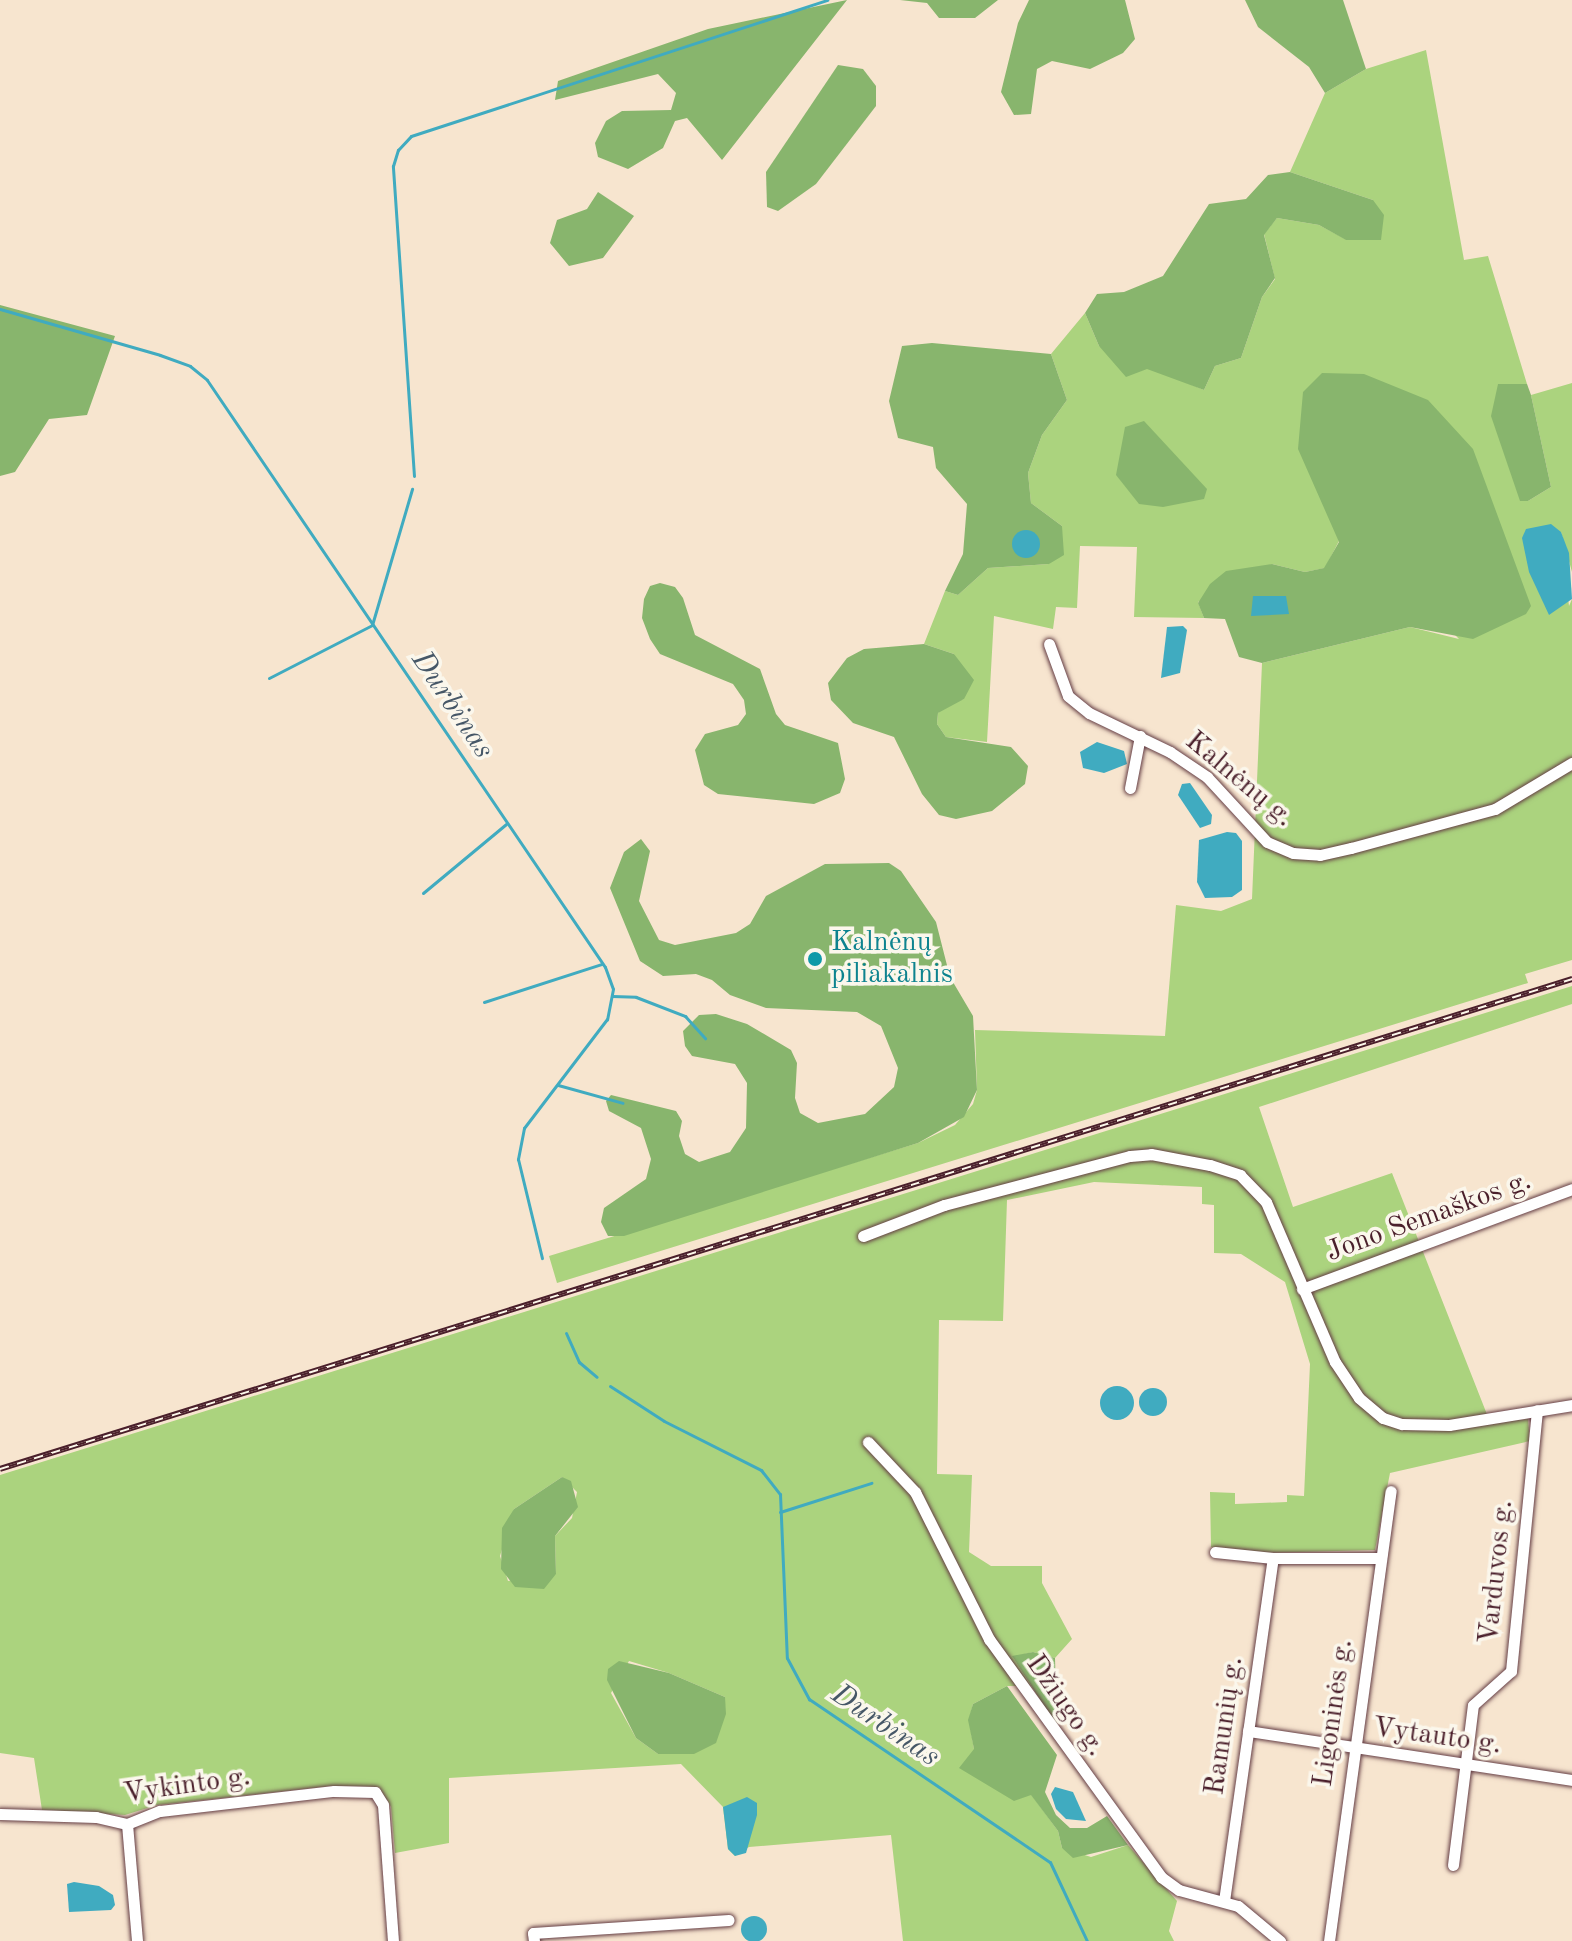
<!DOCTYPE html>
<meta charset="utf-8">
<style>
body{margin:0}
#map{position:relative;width:1572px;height:1941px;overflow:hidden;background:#f7e5cf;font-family:"Old Standard TT",serif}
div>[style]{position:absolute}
.green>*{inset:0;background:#abd37e}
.forest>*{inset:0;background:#88b56d}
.water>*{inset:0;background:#40abc0}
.round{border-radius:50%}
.stream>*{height:3px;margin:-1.5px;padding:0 1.5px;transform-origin:1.5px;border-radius:1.5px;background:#40abc0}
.roads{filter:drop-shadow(0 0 2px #643d44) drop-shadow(0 0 2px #643d44)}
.minor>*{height:11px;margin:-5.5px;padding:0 5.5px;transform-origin:5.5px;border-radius:5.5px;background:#fff}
.rail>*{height:6px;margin-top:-3px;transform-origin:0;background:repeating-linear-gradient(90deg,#fbf7ec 0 9px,#4a1f2b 0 18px);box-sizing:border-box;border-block:2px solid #4a1f2b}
.dots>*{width:22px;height:22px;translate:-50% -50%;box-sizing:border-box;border:4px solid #fbf7ec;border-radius:50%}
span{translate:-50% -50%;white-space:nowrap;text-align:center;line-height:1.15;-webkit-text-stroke:7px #fbf7ec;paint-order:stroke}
.street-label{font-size:28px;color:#4a1f2b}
.culture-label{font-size:28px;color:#0d838f}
.left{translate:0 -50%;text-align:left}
.water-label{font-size:30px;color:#465767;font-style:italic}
</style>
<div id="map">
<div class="green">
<div style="clip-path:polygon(1426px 50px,1464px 260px,1488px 256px,1527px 384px,1498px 385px,1528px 501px,1551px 487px,1531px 395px,1572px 383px,1572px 572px,1561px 532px,1569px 606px,1572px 599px,1572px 960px,1525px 974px,1528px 983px,557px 1283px,549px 1256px,918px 1143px,955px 1125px,973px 1104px,977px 1090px,975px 1030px,1165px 1036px,1176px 905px,1221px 911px,1252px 899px,1262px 663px,1410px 627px,1459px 639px,1323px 498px,1339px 541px,1325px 568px,1305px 572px,1272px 564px,1198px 602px,1204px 618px,1134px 617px,1137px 547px,1080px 546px,1077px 608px,1056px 607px,1053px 629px,994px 616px,987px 742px,946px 737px,937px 724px,938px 713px,947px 704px,964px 699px,954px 654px,924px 644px,945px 591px,958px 595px,988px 568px,1049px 564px,1062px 526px,1031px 503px,1028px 473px,1042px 435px,1067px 400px,1051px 354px,1085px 313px,1099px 346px,1204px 390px,1215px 366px,1241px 358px,1262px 297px,1275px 279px,1264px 234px,1277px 218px,1319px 225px,1347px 240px,1373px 200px,1290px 172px,1325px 93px,1366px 69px)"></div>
<div style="clip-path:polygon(evenodd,1572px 986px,1572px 1004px,1259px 1107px,1293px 1207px,1392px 1173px,1490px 1422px,1528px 1419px,1530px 1441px,1390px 1473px,1375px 1550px,1263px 1553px,1211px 1547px,1210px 1492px,1235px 1493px,1235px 1504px,1287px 1502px,1287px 1495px,1304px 1496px,1310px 1364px,1285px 1282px,1241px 1254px,1214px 1253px,1214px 1205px,1202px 1204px,1202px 1187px,1094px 1182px,1007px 1200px,1003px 1321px,939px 1320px,937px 1474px,972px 1475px,969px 1552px,991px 1566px,1042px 1566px,1042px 1583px,1072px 1639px,1055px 1658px,1033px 1652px,1013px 1657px,1031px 1686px,1007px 1686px,973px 1704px,969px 1720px,974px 1749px,1031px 1794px,1058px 1831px,1062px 1848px,1091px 1857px,1128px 1845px,1177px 1901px,1169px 1931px,1174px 1941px,903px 1941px,891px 1835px,749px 1847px,735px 1856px,728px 1849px,723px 1807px,681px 1764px,449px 1778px,449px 1843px,395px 1853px,391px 1807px,379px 1787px,331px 1786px,157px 1805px,125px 1815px,42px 1810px,34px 1758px,0 1753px,0 1475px,1572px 986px,562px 1477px,577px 1492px,572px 1518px,555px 1536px,556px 1574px,508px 1581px,500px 1556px,514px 1509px,562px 1477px,1572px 986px,629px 1661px,669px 1673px,725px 1697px,658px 1754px,636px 1738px,611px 1693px,629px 1661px)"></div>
</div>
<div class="forest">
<div style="clip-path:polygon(847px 0,722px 160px,687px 118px,675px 121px,663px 148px,628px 169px,598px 157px,595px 143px,606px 121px,622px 111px,671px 110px,676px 93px,658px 74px,555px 100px,558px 81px,708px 29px)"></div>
<div style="clip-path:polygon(900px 0,998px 0,975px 18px,939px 18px,927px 3px)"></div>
<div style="clip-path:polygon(1029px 0,1125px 0,1135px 39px,1123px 53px,1090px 69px,1052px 61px,1037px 69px,1031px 114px,1014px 115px,1001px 92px,1018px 23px)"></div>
<div style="clip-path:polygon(1245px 0,1343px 0,1366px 69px,1325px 93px,1309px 67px,1258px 27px)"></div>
<div style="clip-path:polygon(838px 65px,863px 69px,876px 86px,876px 106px,816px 184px,778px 211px,767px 207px,766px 172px)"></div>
<div style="clip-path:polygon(1290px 172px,1373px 200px,1384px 215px,1381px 240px,1346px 240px,1319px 225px,1277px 218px,1264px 235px,1275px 278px,1262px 297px,1241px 358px,1215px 366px,1204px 390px,1147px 369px,1126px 377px,1099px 346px,1085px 313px,1097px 294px,1124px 292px,1163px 276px,1209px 204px,1246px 199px,1268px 175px)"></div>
<div style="clip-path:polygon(598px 192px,634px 216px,603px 258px,569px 266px,550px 243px,557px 220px,587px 209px)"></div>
<div style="clip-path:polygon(0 305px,115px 336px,87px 415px,49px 419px,15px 472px,0 476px)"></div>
<div style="clip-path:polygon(932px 343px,1051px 354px,1067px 400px,1042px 435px,1028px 473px,1031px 503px,1062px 526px,1064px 555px,1049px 564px,988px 568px,958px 595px,945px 591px,963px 554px,967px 504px,936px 468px,933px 447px,898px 438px,889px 401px,902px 346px)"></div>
<div style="clip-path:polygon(1322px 373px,1364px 374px,1428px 400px,1473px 449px,1531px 606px,1526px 614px,1473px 639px,1410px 627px,1262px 663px,1239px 657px,1225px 619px,1204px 618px,1198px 603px,1210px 584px,1226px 571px,1272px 564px,1305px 572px,1324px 568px,1339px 542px,1298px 449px,1303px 392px)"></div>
<div style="clip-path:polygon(1498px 384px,1527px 384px,1531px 395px,1551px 487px,1528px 501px,1520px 501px,1491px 416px)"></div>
<div style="clip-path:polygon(1144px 421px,1207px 489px,1204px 499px,1163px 507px,1139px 504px,1116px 475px,1125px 427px)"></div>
<div style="clip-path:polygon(660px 583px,675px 587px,683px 598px,695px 635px,760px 669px,776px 714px,785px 725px,838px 743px,845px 779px,840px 793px,814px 804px,718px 794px,704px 785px,695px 750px,705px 734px,738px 725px,746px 714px,744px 700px,733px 684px,660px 654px,650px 639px,642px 618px,644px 599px,650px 586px)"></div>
<div style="clip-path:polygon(924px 644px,954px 654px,974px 680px,964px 699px,938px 713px,937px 724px,946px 737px,1011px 747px,1028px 766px,1025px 784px,992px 811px,956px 819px,939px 815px,922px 794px,894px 737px,853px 723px,831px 700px,828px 683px,847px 658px,864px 649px)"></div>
<div style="clip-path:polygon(641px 839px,650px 851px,639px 901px,659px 940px,675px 945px,736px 933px,750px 924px,766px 896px,825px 864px,889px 863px,901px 871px,936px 922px,950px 977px,973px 1016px,977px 1090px,964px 1117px,918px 1143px,624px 1236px,608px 1236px,601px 1222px,604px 1208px,646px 1179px,651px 1159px,641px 1128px,609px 1111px,606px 1101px,611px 1095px,676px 1111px,682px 1121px,679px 1136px,685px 1154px,699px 1162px,730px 1152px,746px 1128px,747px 1083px,735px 1064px,692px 1056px,685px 1046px,683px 1031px,699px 1015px,716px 1014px,747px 1024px,791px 1050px,797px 1063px,795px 1098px,800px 1113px,818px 1123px,865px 1114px,894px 1087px,898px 1068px,881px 1026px,857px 1012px,766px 1008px,730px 995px,712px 980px,696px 974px,663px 976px,640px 961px,610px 888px,624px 852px)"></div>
<div style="clip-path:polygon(562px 1477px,571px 1481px,578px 1507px,555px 1536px,556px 1574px,544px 1589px,515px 1587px,501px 1569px,502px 1528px,514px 1509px)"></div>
<div style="clip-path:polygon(1033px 1652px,1055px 1658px,1057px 1726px,1012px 1656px)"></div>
<div style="clip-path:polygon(619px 1661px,669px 1673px,725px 1697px,726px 1714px,716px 1743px,694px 1754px,658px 1754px,636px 1738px,607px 1680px,608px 1669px)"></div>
<div style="clip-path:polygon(1007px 1686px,1057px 1755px,1045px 1792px,1056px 1815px,1070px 1828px,1087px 1828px,1107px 1816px,1128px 1845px,1073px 1858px,1062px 1848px,1058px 1831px,1031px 1795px,1014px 1801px,959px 1768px,974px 1749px,968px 1720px,973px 1704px)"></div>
</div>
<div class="water">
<div style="clip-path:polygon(1551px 524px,1561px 532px,1569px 553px,1572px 599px,1549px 615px,1529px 572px,1522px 538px,1526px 529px)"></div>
<div class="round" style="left:1012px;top:530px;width:28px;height:28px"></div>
<div style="clip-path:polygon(1253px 596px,1286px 596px,1289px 614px,1251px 616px)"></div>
<div style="clip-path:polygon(1183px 626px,1187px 630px,1180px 673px,1161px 678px,1167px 627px)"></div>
<div style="clip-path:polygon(1097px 742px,1124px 751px,1127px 764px,1104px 773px,1083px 768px,1080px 752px)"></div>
<div style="clip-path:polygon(1190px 783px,1212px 815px,1211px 824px,1200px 828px,1178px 795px,1182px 784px)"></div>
<div style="clip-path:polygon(1227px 832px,1236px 833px,1242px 841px,1242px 890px,1232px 897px,1205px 898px,1197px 882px,1199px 840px)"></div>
<div class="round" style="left:1100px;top:1386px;width:34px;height:34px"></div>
<div class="round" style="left:1139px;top:1388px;width:28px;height:28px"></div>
<div style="clip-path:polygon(1055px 1787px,1073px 1792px,1086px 1821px,1066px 1819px,1056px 1809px,1051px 1794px)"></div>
<div style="clip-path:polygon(747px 1797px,757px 1803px,757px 1815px,746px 1853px,735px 1856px,728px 1849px,723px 1807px)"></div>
<div style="clip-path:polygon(74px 1882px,99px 1886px,113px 1895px,115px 1905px,111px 1910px,69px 1912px,67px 1884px)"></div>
<div class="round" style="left:741px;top:1916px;width:26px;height:26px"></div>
</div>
<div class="stream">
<div style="left:0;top:309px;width:166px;rotate:16deg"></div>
<div style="left:160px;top:355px;width:32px;rotate:20deg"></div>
<div style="left:190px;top:366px;width:22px;rotate:39deg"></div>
<div style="left:207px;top:380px;width:709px;rotate:55.86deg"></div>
<div style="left:605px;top:967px;width:23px;rotate:70deg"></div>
<div style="left:613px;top:989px;width:31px;rotate:101deg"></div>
<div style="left:607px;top:1019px;width:137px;rotate:127.3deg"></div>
<div style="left:524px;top:1128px;width:32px;rotate:101deg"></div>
<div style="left:518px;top:1159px;width:102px;rotate:76.4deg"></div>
<div style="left:414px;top:476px;width:311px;rotate:-93.9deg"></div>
<div style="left:393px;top:166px;width:17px;rotate:-73deg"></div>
<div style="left:398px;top:150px;width:19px;rotate:-47deg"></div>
<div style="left:411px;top:136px;width:438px;rotate:-18.1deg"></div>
<div style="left:269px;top:678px;width:116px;rotate:-27.2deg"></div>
<div style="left:372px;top:625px;width:142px;rotate:-73.6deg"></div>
<div style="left:423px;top:893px;width:108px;rotate:-39.7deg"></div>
<div style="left:612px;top:996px;width:24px;rotate:2deg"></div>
<div style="left:636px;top:997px;width:53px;rotate:21.2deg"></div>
<div style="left:685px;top:1016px;width:30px;rotate:48deg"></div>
<div style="left:484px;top:1002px;width:124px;rotate:-17.9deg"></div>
<div style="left:558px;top:1085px;width:67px;rotate:15.5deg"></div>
<div style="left:566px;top:1333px;width:32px;rotate:66deg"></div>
<div style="left:579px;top:1362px;width:23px;rotate:40deg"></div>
<div style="left:610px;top:1386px;width:64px;rotate:32.9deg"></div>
<div style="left:664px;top:1421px;width:109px;rotate:26.8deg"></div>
<div style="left:761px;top:1470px;width:31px;rotate:52deg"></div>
<div style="left:780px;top:1494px;width:164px;rotate:87.6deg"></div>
<div style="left:787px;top:1658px;width:47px;rotate:61.8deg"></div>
<div style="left:809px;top:1699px;width:291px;rotate:34.1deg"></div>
<div style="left:1050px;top:1862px;width:87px;rotate:64.9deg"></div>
<div style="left:780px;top:1512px;width:96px;rotate:-17.7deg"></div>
</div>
<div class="roads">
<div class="minor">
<div style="left:1049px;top:644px;width:55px;rotate:69.9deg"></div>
<div style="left:1068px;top:696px;width:27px;rotate:39deg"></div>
<div style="left:1089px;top:713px;width:90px;rotate:25.7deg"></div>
<div style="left:1170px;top:752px;width:45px;rotate:34deg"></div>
<div style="left:1207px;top:777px;width:88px;rotate:47.3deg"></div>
<div style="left:1267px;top:842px;width:28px;rotate:23deg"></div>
<div style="left:1293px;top:853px;width:27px;rotate:4deg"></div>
<div style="left:1320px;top:855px;width:32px;rotate:-13deg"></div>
<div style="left:1351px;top:848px;width:149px;rotate:-15.2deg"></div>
<div style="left:1495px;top:809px;width:90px;rotate:-30.9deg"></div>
<div style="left:1130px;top:788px;width:53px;rotate:-79.1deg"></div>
<div style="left:863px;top:1236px;width:87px;rotate:-20.9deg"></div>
<div style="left:944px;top:1205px;width:192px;rotate:-14.8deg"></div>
<div style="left:1130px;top:1156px;width:21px;rotate:-5deg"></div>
<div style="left:1151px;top:1154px;width:60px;rotate:10.6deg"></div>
<div style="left:1210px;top:1165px;width:32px;rotate:18deg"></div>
<div style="left:1240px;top:1175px;width:37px;rotate:46deg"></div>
<div style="left:1266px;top:1202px;width:174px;rotate:66.7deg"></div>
<div style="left:1335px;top:1362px;width:43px;rotate:56.3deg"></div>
<div style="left:1359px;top:1398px;width:31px;rotate:40deg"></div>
<div style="left:1383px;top:1418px;width:20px;rotate:18deg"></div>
<div style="left:1402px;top:1424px;width:47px;rotate:1.2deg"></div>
<div style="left:1449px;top:1425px;width:125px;rotate:-9.2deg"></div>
<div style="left:1302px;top:1289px;width:288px;rotate:-20.3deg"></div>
<div style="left:868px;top:1442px;width:69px;rotate:46.8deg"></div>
<div style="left:915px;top:1492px;width:165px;rotate:63.3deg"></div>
<div style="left:989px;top:1639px;width:294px;rotate:54.1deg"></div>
<div style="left:1161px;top:1877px;width:22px;rotate:36deg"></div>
<div style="left:1179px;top:1890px;width:61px;rotate:15.2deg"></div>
<div style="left:1238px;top:1906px;width:55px;rotate:39.8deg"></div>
<div style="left:1215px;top:1552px;width:58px;rotate:5.9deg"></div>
<div style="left:1273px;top:1558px;width:107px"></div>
<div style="left:1248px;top:1731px;width:328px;rotate:8.6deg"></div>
<div style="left:0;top:1814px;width:96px;rotate:1.8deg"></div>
<div style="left:96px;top:1817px;width:32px;rotate:13deg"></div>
<div style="left:127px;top:1824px;width:35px;rotate:-22deg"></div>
<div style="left:160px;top:1811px;width:175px;rotate:-6.6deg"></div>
<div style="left:334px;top:1791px;width:41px;rotate:1.4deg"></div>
<div style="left:375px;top:1792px;width:15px;rotate:58deg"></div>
<div style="left:383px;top:1805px;width:136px;rotate:85.8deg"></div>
<div style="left:127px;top:1824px;width:117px;rotate:85.1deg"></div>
<div style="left:1453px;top:1865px;width:161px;rotate:-82.9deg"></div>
<div style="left:1473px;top:1705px;width:51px;rotate:-41.8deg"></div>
<div style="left:1511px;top:1671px;width:262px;rotate:-84.3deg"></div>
<div style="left:1224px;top:1901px;width:346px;rotate:-81.9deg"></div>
<div style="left:534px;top:1941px;width:8px;rotate:-97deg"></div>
<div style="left:533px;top:1933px;width:196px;rotate:-3.8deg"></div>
<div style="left:1329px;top:1941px;width:454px;rotate:-82.2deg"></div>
</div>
</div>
<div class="rail">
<div style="left:0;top:1469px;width:1647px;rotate:-17.31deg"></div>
</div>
<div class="dots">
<div style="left:815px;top:959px;background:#0f9aa8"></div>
</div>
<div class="street-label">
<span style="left:1239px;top:780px;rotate:40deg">Kalnėnų g.</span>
<span style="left:1429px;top:1217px;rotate:-20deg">Jono Semaškos g.</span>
<span style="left:1497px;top:1572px;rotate:-84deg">Varduvos g.</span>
<span style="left:1065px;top:1706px;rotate:55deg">Džiugo g.</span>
<span style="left:1334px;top:1713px;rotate:-82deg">Ligoninės g.</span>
<span style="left:1225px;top:1726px;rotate:-82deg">Ramunių g.</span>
<span style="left:1437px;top:1737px;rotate:8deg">Vytauto g.</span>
<span style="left:187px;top:1786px;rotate:-8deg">Vykinto g.</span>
</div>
<div class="culture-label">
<span class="left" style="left:831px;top:959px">Kalnėnų<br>piliakalnis</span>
</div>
<div class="water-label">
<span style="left:452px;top:705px;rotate:56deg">Durbinas</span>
<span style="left:885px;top:1726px;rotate:34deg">Durbinas</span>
</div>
</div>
